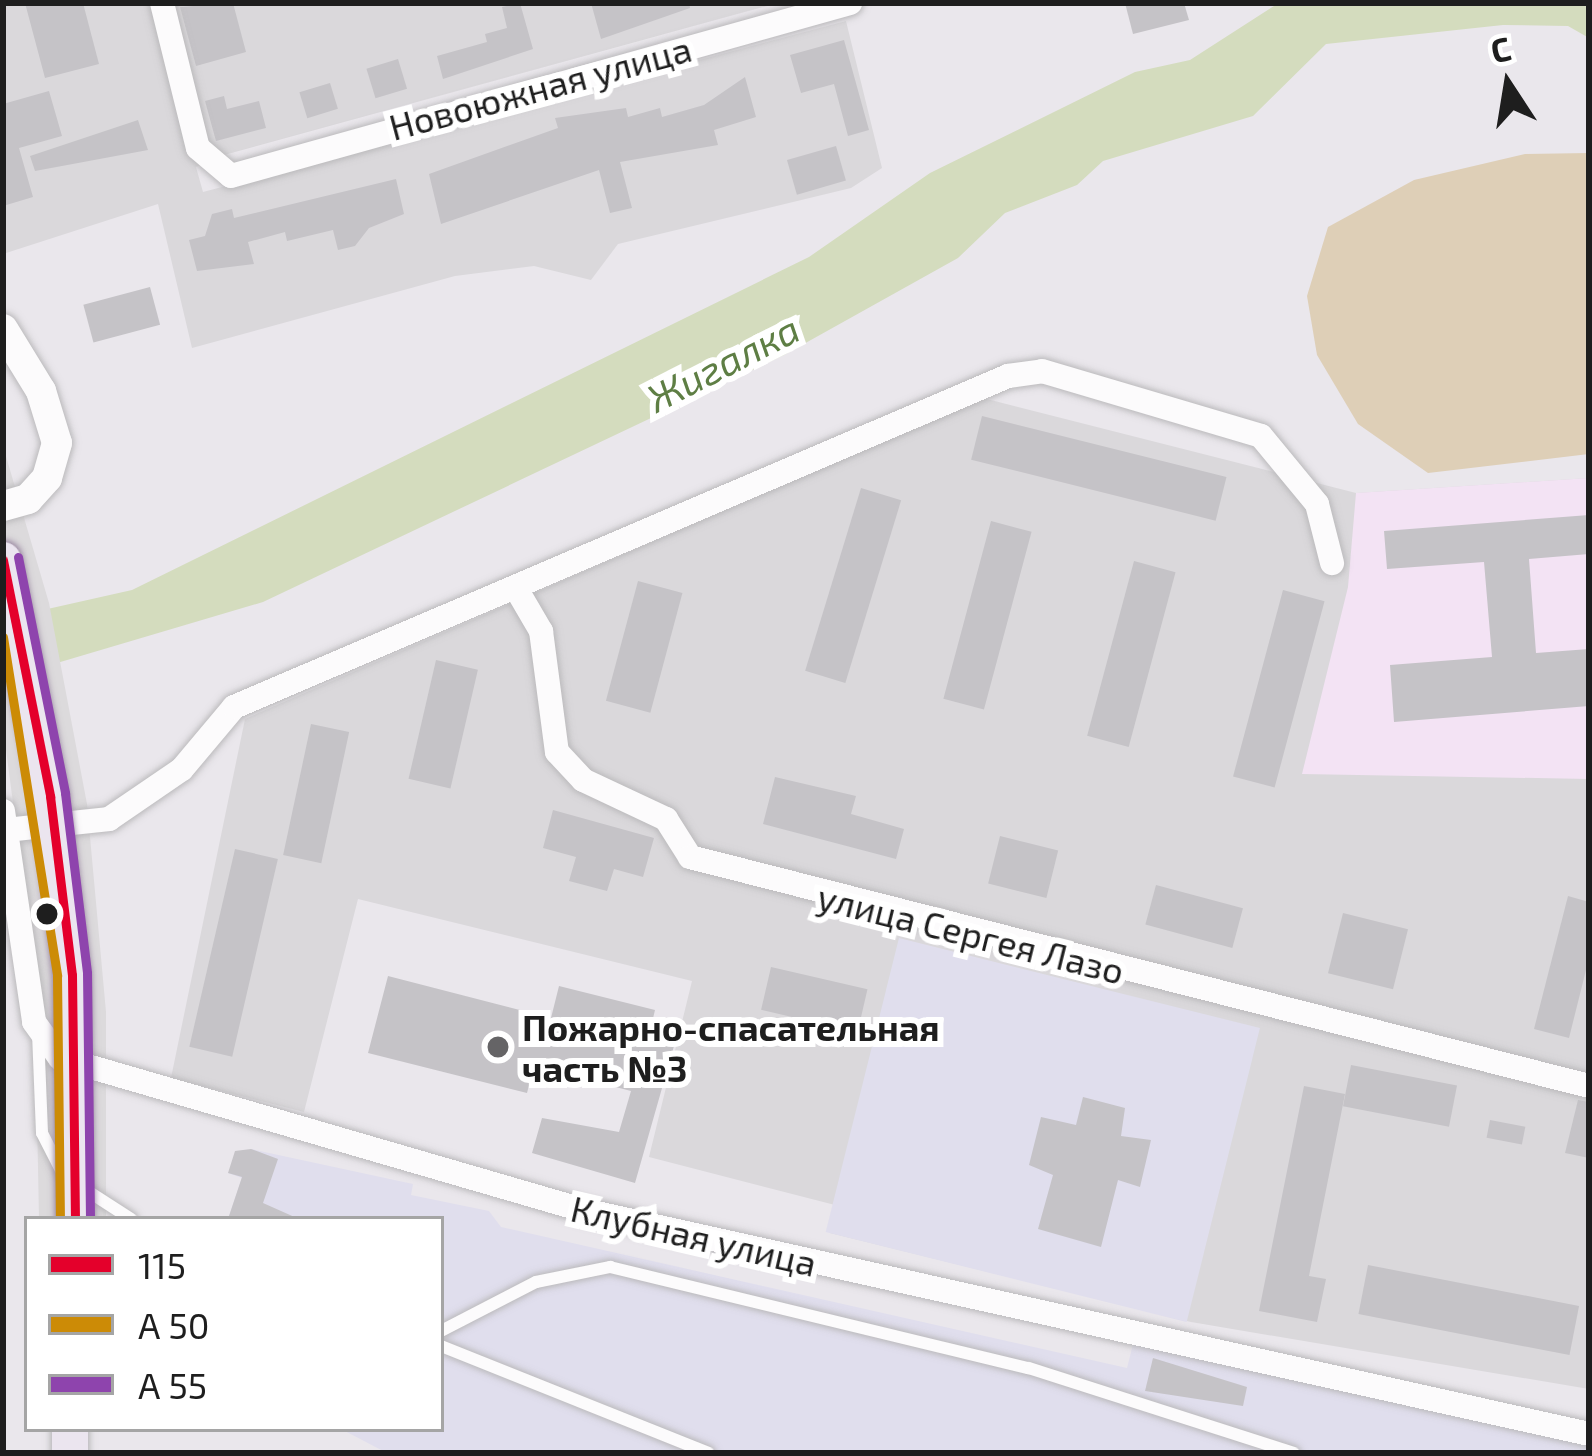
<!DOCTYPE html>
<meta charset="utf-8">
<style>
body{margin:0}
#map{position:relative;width:1592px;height:1456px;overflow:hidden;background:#eae7ec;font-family:"Exo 2",sans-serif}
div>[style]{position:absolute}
.residential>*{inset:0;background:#dad8db}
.commercial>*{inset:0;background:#e0deed;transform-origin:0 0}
.education>*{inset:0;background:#f3e3f4}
.pitch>*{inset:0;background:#decfb7}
.water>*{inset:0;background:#d4dcbe}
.pier>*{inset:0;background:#dcdadc}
.building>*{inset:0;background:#c5c3c7;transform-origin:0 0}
.roads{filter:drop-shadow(0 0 3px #bbbabc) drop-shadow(0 0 3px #bbbabc)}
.service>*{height:12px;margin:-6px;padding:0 6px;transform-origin:6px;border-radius:6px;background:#fcfbfc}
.minor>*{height:24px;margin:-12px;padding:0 12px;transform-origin:12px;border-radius:12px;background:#fcfbfc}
.tertiary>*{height:30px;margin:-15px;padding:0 15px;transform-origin:15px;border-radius:15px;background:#fcfbfc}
.primary>*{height:36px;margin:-18px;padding:0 18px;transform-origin:18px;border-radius:18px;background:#ebe5ef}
.bridges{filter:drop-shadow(0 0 3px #98869f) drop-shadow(0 0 3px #98869f)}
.primary-bridge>*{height:36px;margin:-18px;padding:0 18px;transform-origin:18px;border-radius:18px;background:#ebe5ef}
.bus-1>*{height:9px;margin:-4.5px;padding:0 4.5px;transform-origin:4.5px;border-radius:4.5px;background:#e4002b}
.bus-2>*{height:9px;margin:-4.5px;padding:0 4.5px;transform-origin:4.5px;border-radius:4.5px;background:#cc8b06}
.bus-3>*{height:9px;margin:-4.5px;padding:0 4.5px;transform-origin:4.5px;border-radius:4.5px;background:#8e44ad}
.dots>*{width:33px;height:33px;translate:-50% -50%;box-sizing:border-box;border:6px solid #fff;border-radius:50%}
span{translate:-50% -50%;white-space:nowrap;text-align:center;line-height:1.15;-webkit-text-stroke:12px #fff;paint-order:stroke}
.street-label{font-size:36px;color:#1e1e1e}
.poi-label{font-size:36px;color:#1e1e1e;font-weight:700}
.left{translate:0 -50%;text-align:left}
.water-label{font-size:39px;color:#5e7e44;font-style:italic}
.frame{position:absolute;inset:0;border:6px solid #1e1e1e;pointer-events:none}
.legend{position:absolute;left:24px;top:1216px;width:420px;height:216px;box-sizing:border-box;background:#fff;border:3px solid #a5a5a5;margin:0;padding:15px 21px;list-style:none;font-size:36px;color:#1e1e1e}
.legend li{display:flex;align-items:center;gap:24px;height:60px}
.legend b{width:60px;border:3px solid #a5a5a5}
.north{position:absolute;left:1448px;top:24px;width:120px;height:120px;-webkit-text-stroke:9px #fff;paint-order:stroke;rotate:348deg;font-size:33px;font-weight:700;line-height:48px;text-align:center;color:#1e1e1e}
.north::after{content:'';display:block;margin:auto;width:42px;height:54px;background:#1e1e1e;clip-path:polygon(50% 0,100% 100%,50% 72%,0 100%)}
</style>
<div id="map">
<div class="residential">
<div style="clip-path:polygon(3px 3px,778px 3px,224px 155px,196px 167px,203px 192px,846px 21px,882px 168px,851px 188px,618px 244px,591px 280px,534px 266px,455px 276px,192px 348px,158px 204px,3px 254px)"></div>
<div style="clip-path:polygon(983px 398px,1356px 493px,1589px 478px,1589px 1389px,1191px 1322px,830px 1233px,835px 1205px,649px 1157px,692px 981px,358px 899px,304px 1112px,171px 1078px,245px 719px)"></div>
</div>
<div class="commercial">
<div style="left:899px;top:938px;width:372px;height:303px;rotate:14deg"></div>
<div style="clip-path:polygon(251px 1149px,413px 1184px,411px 1195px,489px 1211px,501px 1227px,1127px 1368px,1133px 1344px,1589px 1443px,1589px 1453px,387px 1453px,341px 1429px,441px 1429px,441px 1219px,228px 1219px,242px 1178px,228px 1173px)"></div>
</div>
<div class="education">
<div style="clip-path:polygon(1589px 478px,1589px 779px,1302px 774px,1348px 587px,1356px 493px)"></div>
</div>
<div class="pitch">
<div style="clip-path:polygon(1589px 153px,1589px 454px,1428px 473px,1358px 424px,1317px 355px,1307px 296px,1328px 227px,1414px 180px,1525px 154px)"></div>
</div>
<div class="water">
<div style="clip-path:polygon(1589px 3px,1589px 38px,1568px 26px,1503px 25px,1326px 44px,1253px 116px,1103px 161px,1077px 185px,1005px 213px,958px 258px,784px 355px,263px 602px,3px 679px,3px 619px,132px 590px,809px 257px,930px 173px,1135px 72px,1190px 60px,1274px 6px)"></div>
</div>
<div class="pier">
<div style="clip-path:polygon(3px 446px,49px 603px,87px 804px,106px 1012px,106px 1219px,39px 1219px,34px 962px,3px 727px)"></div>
</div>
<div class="building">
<div style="clip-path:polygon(25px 3px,83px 3px,99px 64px,45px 78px)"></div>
<div style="clip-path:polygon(233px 3px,246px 52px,196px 66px,180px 7px)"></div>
<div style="clip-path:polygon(520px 3px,533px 49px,443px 79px,437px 56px,487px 42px,485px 34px,507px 28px,502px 7px)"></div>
<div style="clip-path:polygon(591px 3px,689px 3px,690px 8px,601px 39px)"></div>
<div style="clip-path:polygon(1125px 3px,1184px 3px,1189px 20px,1133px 34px)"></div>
<div style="clip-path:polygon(844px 40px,869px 130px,848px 136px,834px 84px,801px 93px,790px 55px)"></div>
<div style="left:398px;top:59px;width:31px;height:33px;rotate:73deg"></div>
<div style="clip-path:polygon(745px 77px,756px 117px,714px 130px,718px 145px,620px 162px,632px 208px,610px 213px,599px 170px,441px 224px,429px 174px,558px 128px,555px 118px,626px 108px,628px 117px,660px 108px,662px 117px,704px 105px)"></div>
<div style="left:330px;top:83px;width:27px;height:32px;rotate:73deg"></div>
<div style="clip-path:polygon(49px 91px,62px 136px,19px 148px,33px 197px,3px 206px,3px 104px)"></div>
<div style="clip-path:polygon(224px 96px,227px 109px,259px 101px,266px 128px,216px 141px,205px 101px)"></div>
<div style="clip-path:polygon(138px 120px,148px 150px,35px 171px,30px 156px)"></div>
<div style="left:836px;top:146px;width:36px;height:51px;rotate:74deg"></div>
<div style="clip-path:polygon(396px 179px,404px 214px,369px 228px,355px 246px,338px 250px,333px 230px,287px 241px,285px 232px,248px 242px,254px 264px,197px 271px,189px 240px,205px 236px,212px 214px,232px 209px,234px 218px)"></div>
<div style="left:150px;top:287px;width:39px;height:69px;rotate:75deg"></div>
<div style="left:982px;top:416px;width:252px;height:45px;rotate:14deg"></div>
<div style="left:861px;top:488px;width:42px;height:191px;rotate:17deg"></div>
<div style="clip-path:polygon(1589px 515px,1589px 554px,1529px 559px,1536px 653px,1589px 649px,1589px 706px,1394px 722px,1390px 665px,1492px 657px,1484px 562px,1387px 569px,1384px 531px)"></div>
<div style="left:991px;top:521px;width:42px;height:184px;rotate:15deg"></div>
<div style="left:1134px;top:561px;width:43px;height:181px;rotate:15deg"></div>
<div style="left:638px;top:581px;width:46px;height:124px;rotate:15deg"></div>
<div style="left:1283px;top:590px;width:43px;height:193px;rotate:15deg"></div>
<div style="left:436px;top:660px;width:43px;height:122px;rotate:13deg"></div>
<div style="left:311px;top:724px;width:39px;height:134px;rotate:12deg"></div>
<div style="clip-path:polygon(775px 777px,856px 796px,851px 814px,904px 829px,896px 859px,763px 824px)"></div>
<div style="clip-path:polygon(553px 810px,654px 838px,643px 877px,614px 869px,607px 891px,569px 881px,576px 857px,543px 848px)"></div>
<div style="left:1000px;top:836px;width:60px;height:49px;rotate:14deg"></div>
<div style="left:235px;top:849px;width:44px;height:203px;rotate:13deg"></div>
<div style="left:1156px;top:885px;width:90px;height:41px;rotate:15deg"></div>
<div style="clip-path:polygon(1568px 896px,1589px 902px,1589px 958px,1569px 1038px,1534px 1029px)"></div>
<div style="left:1343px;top:913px;width:67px;height:62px;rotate:14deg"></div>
<div style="left:771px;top:967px;width:99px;height:44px;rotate:13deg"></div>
<div style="clip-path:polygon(388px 976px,551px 1018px,559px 986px,655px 1010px,650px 1031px,676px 1039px,635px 1183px,532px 1153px,542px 1118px,619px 1132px,631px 1091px,534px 1066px,527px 1093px,368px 1053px)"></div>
<div style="left:1351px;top:1065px;width:108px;height:42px;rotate:11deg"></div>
<div style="clip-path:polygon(1304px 1086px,1345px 1094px,1309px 1276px,1326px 1279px,1317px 1322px,1259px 1311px)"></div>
<div style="clip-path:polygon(1083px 1097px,1125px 1108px,1121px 1136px,1151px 1140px,1140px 1187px,1118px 1180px,1101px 1247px,1038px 1229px,1053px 1175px,1029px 1165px,1041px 1117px,1076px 1125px)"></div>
<div style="clip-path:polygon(1578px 1100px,1589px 1102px,1589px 1158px,1565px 1153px)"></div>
<div style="left:1490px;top:1120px;width:36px;height:18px;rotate:11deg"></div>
<div style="clip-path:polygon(251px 1149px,278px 1159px,263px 1203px,299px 1219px,228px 1219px,242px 1177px,228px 1173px,235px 1151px)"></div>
<div style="left:1368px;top:1265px;width:215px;height:50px;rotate:11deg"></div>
<div style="clip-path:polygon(1153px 1358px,1247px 1387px,1243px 1406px,1145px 1391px)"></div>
</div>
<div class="roads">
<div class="service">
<div style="left:38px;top:1033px;width:100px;rotate:87.7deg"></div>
<div style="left:42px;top:1133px;width:46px;rotate:62.9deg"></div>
<div style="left:80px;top:1186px;width:61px;rotate:32.9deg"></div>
<div style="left:441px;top:1331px;width:107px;rotate:-27.3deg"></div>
<div style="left:536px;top:1282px;width:76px;rotate:-11.5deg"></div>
<div style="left:610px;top:1267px;width:431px;rotate:13.6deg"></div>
<div style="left:1029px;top:1368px;width:278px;rotate:17.8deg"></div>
<div style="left:441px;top:1346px;width:288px;rotate:21.8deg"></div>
</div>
<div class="minor">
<div style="left:162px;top:3px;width:149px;rotate:76.1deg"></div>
<div style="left:198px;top:148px;width:43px;rotate:40.3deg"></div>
<div style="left:231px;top:176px;width:643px;rotate:-15.61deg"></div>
<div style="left:517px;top:590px;width:48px;rotate:59.7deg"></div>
<div style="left:541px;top:631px;width:122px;rotate:82.5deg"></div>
<div style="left:557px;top:752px;width:38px;rotate:47deg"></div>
<div style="left:583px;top:780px;width:92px;rotate:25.2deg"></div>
<div style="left:666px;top:819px;width:45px;rotate:57.7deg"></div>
<div style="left:690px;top:857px;width:928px;rotate:14.29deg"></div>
<div style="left:3px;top:811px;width:213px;rotate:81.6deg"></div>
<div style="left:34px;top:1022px;width:44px;rotate:54.2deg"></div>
<div style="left:60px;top:1058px;width:545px;rotate:16.21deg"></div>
<div style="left:583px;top:1210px;width:1031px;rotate:12.55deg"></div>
<div style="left:6px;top:830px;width:104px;rotate:-6.1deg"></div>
<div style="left:109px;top:819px;width:88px;rotate:-34.4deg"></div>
<div style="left:182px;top:769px;width:81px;rotate:-50deg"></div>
<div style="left:234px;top:707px;width:842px;rotate:-23.15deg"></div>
<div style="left:1008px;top:376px;width:34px;rotate:-8deg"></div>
<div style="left:1042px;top:371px;width:228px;rotate:16.5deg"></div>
<div style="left:1261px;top:436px;width:88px;rotate:50.5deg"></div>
<div style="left:1317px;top:504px;width:61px;rotate:75.7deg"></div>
</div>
<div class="tertiary">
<div style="left:3px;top:329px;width:73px;rotate:58.5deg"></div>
<div style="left:41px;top:391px;width:54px;rotate:72.9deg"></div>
<div style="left:57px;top:443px;width:36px;rotate:106deg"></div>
<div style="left:47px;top:478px;width:28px;rotate:132deg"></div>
<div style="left:28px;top:499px;width:26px;rotate:164deg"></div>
</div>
<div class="primary">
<div style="left:70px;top:1453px;width:24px;rotate:-90deg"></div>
</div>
</div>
<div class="bridges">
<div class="primary-bridge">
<div style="left:3px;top:560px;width:241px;rotate:78.7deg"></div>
<div style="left:50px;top:796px;width:180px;rotate:83deg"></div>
<div style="left:72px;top:975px;width:244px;rotate:89.3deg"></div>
</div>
</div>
<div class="bus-1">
<div style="left:3px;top:560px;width:241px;rotate:78.7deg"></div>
<div style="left:50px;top:796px;width:180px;rotate:83deg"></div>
<div style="left:72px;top:975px;width:244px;rotate:89.3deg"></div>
</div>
<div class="bus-2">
<div style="left:3px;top:637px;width:343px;rotate:80.9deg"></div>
<div style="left:57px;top:976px;width:243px;rotate:89.3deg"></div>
</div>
<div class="bus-3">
<div style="left:18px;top:557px;width:241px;rotate:78.7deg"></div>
<div style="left:65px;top:793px;width:181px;rotate:83deg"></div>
<div style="left:87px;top:973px;width:246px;rotate:89.3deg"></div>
</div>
<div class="dots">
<div style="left:47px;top:914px;background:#1e1e1e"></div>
<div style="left:498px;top:1047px;background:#656466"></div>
</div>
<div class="street-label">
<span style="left:540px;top:87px;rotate:-15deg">Новоюжная улица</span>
<span style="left:971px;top:933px;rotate:14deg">улица Сергея Лазо</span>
<span style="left:694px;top:1235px;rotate:13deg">Клубная улица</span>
</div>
<div class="poi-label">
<span class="left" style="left:522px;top:1047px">Пожарно-спасательная<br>часть №3</span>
</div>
<div class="water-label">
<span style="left:723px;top:363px;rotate:-27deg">Жигалка</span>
</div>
<div class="frame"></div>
<ul class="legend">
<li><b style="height:15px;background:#e4002b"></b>115</li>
<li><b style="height:15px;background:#cc8b06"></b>А 50</li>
<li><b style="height:15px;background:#8e44ad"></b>А 55</li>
</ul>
<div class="north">С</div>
</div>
